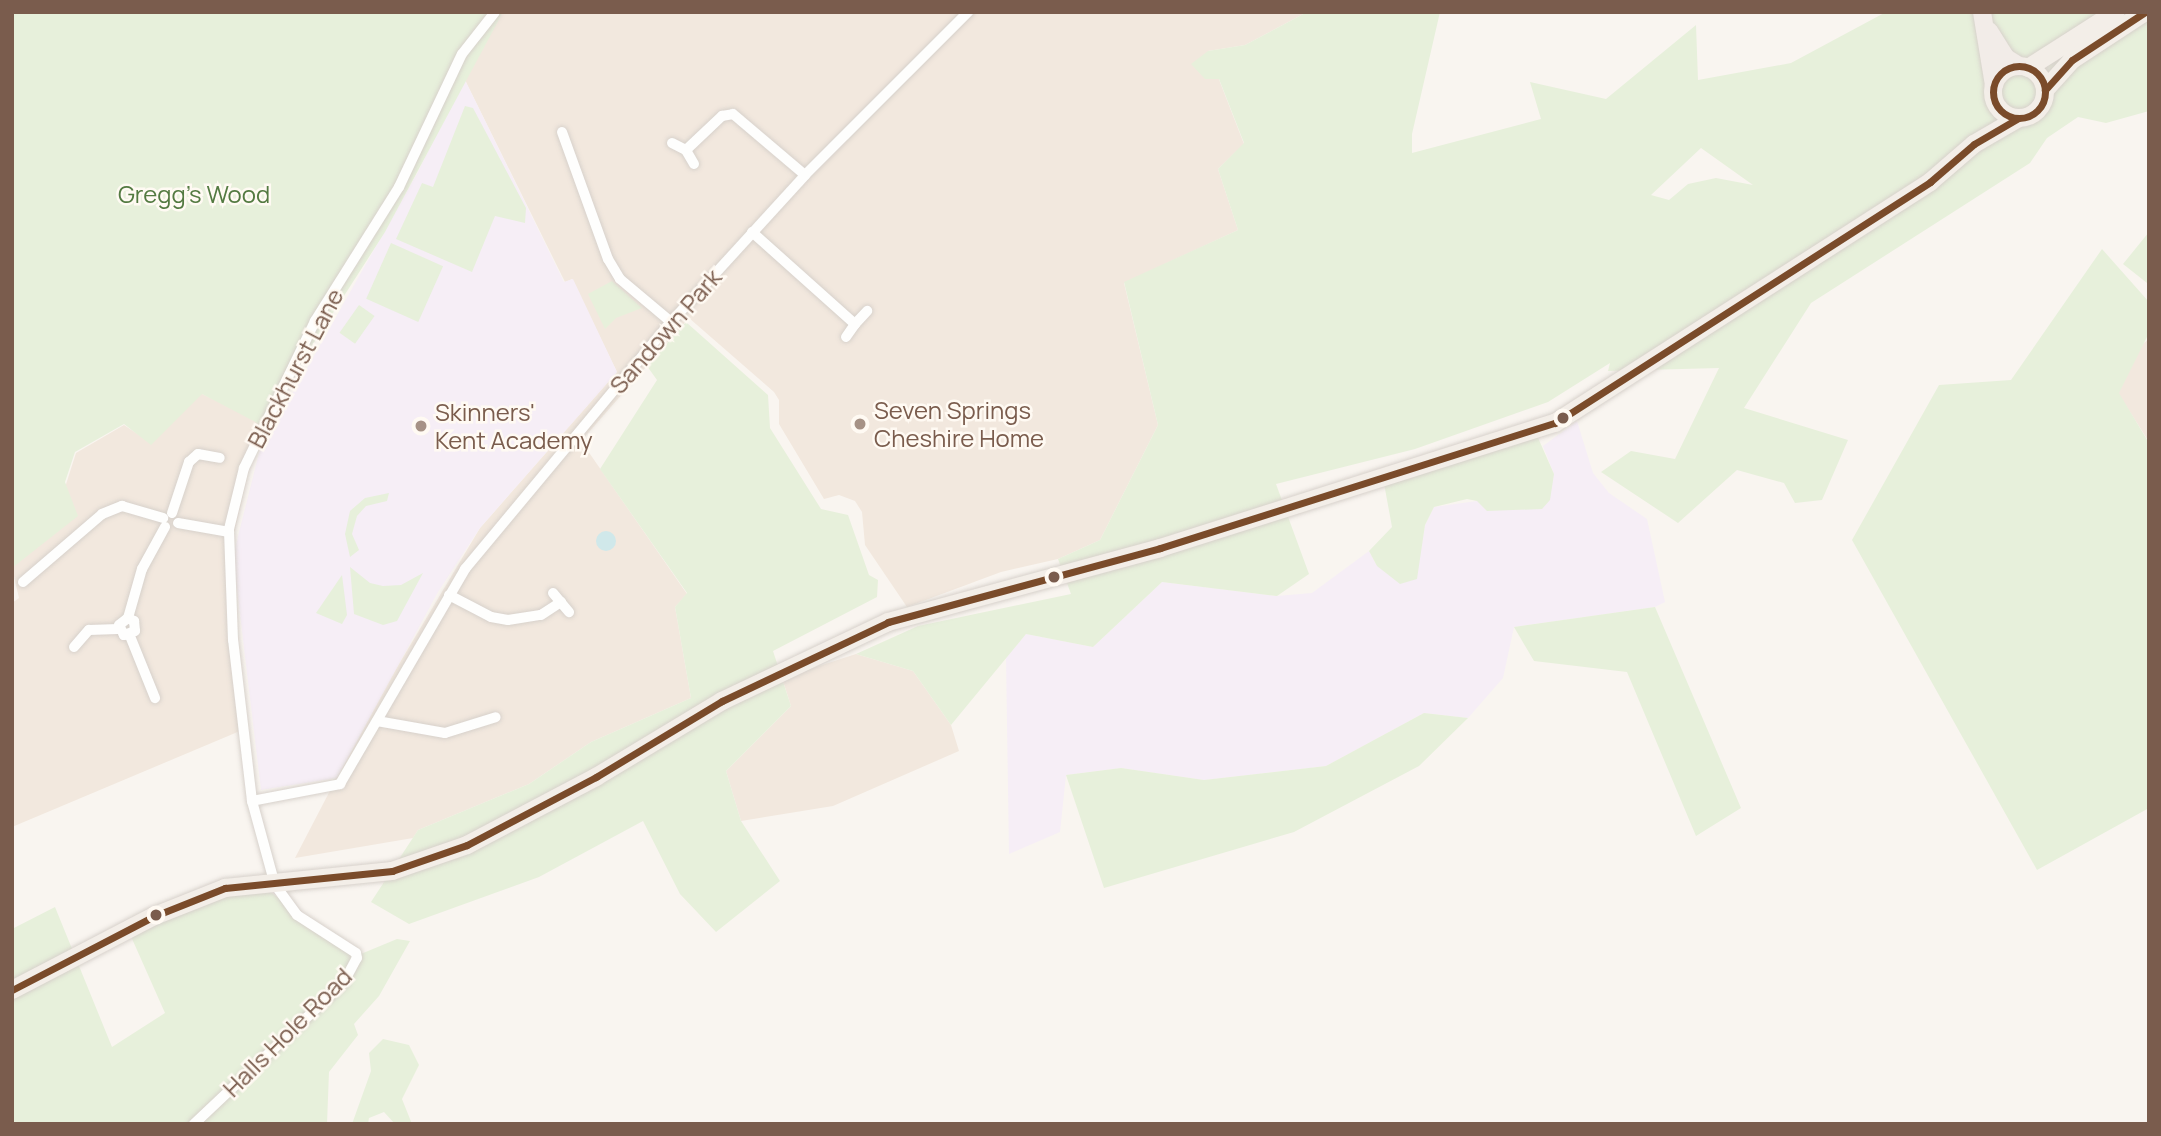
<!DOCTYPE html>
<style>
body{margin:0}
#map{position:relative;width:2161px;height:1136px;overflow:hidden;background:#f9f5f0;font-family:Manrope,sans-serif}
div>[style]{position:absolute}
.residential>*{inset:0;background:#f2e8de}
.education>*{inset:0;background:#f6eef6}
.green>*{inset:0;background:#e7f0db;transform-origin:0 0}
.water>*{inset:0;background:#d0e8ea}
.round{border-radius:50%}
.roads{filter:drop-shadow(0 0 2px #d7d1cb) drop-shadow(0 0 2px #d7d1cb)}
.minor>*{height:10px;margin:-5px;padding:0 5px;transform-origin:5px;border-radius:5px;background:#fefefd}
.primary>*{height:18px;margin:-9px;padding:0 9px;transform-origin:9px;border-radius:9px;background:#f3eee8}
.primary>.ring{margin:-9px;padding:0;box-sizing:content-box;background:none;border:18px solid #f3eee8;border-radius:50%}
.trunk>*{height:18px;margin:-9px;padding:0 9px;transform-origin:9px;border-radius:9px;background:#f2ece8}
.bus-1>*{height:7px;margin:-3.5px;padding:0 3.5px;transform-origin:3.5px;border-radius:3.5px;background:#7a4b2a}
.bus-1>.ring{margin:-3.5px;padding:0;box-sizing:content-box;background:none;border:7px solid #7a4b2a;border-radius:50%}
.dots>*{width:19px;height:19px;translate:-50% -50%;box-sizing:border-box;border:4px solid #fffaf3;border-radius:50%}
span{translate:-50% -50%;white-space:nowrap;text-align:center;line-height:1.15;-webkit-text-stroke:5px #fffaf3;paint-order:stroke}
.park-label{font-size:24px;color:#537a41}
.street-label{font-size:24px;color:#7a5c4d}
.poi-label{font-size:24px;color:#7a5c4d}
.left{translate:0 -50%;text-align:left}
.frame{position:absolute;inset:0;border:14px solid #7a5c4d;pointer-events:none}
</style>
<div id="map">
<div class="residential">
<div style="clip-path:polygon(503px 12px,1307px 12px,1245px 45px,1208px 51px,1244px 144px,1218px 169px,1238px 230px,1124px 283px,1158px 425px,1100px 540px,1058px 559px,1001px 572px,907px 607px,865px 545px,862px 512px,855px 501px,839px 495px,824px 499px,779px 424px,779px 400px,774px 392px,689px 318px,581px 441px,687px 594px,675px 607px,691px 698px,591px 742px,529px 784px,418px 830px,413px 838px,295px 858px,374px 706px,480px 528px,617px 372px,572px 279px,565px 282px,464px 78px)"></div>
<div style="clip-path:polygon(2149px 339px,2149px 442px,2118px 393px,2127px 356px)"></div>
<div style="clip-path:polygon(198px 392px,260px 422px,230px 552px,240px 731px,12px 827px,12px 603px,19px 598px,12px 568px,53px 525px,76px 453px,124px 425px,148px 441px)"></div>
<div style="clip-path:polygon(856px 654px,913px 671px,951px 725px,959px 751px,833px 806px,741px 821px,726px 771px,791px 706px,782px 678px)"></div>
</div>
<div class="education">
<div style="clip-path:polygon(464px 78px,564px 282px,573px 279px,617px 372px,480px 528px,438px 592px,337px 778px,261px 790px,233px 556px,259px 453px,418px 172px)"></div>
<div style="clip-path:polygon(1577px 421px,1593px 473px,1609px 493px,1647px 519px,1665px 602px,1655px 607px,1514px 627px,1503px 678px,1468px 718px,1424px 713px,1326px 766px,1204px 780px,1121px 768px,1066px 775px,1060px 832px,1009px 854px,1006px 658px,1026px 634px,1093px 647px,1162px 582px,1277px 596px,1312px 593px,1369px 551px,1377px 566px,1416px 579px,1425px 525px,1434px 507px,1477px 501px,1554px 474px,1543px 446px)"></div>
</div>
<div class="green">
<div style="clip-path:polygon(12px 12px,503px 12px,385px 232px,261px 425px,202px 394px,151px 445px,124px 424px,75px 452px,65px 482px,78px 516px,12px 568px)"></div>
<div style="clip-path:polygon(evenodd,1307px 12px,1440px 12px,1412px 134px,1412px 153px,1541px 119px,1530px 82px,1606px 99px,1696px 25px,1698px 80px,1791px 63px,1886px 12px,2149px 12px,2149px 111px,2106px 123px,2078px 117px,2047px 138px,2030px 163px,1811px 303px,1744px 408px,1848px 440px,1822px 500px,1795px 503px,1784px 483px,1737px 470px,1678px 523px,1601px 472px,1631px 451px,1675px 459px,1719px 368px,1608px 371px,1610px 363px,1548px 402px,1415px 449px,1276px 484px,1309px 574px,1277px 596px,1162px 582px,1093px 647px,1026px 634px,951px 725px,913px 671px,856px 654px,918px 626px,1071px 594px,1058px 559px,1100px 540px,1158px 425px,1124px 282px,1238px 230px,1218px 169px,1244px 143px,1219px 79px,1205px 79px,1191px 64px,1208px 51px,1245px 45px,1307px 12px,1701px 148px,1753px 185px,1716px 178px,1688px 184px,1669px 200px,1651px 195px,1701px 148px)"></div>
<div style="clip-path:polygon(465px 106px,473px 108px,526px 208px,525px 223px,495px 216px,472px 272px,396px 239px,422px 183px,433px 187px)"></div>
<div style="clip-path:polygon(2149px 232px,2149px 281px,2147px 283px,2123px 264px)"></div>
<div style="left:391px;top:243px;width:57px;height:61px;rotate:24deg"></div>
<div style="clip-path:polygon(2102px 249px,2149px 302px,2149px 333px,2119px 393px,2149px 443px,2149px 808px,2037px 870px,1852px 540px,1939px 385px,2011px 380px)"></div>
<div style="clip-path:polygon(612px 281px,642px 308px,616px 318px,605px 329px,588px 294px)"></div>
<div style="left:359px;top:305px;width:19px;height:34px;rotate:35deg"></div>
<div style="clip-path:polygon(686px 322px,768px 395px,770px 428px,821px 509px,848px 515px,869px 575px,878px 580px,877px 597px,773px 651px,791px 706px,726px 771px,741px 821px,780px 881px,716px 932px,680px 894px,643px 821px,539px 877px,409px 924px,371px 902px,418px 830px,529px 784px,591px 742px,691px 698px,675px 607px,687px 593px,600px 469px,657px 380px,647px 366px)"></div>
<div style="clip-path:polygon(1535px 431px,1554px 474px,1550px 500px,1542px 509px,1487px 511px,1477px 501px,1467px 499px,1434px 507px,1425px 525px,1417px 579px,1400px 584px,1377px 566px,1369px 551px,1392px 527px,1383px 478px)"></div>
<div style="clip-path:polygon(389px 493px,387px 501px,366px 506px,357px 516px,352px 534px,359px 550px,350px 557px,345px 534px,350px 511px,365px 498px)"></div>
<div style="clip-path:polygon(350px 567px,370px 583px,383px 586px,401px 585px,423px 573px,397px 621px,383px 625px,354px 614px)"></div>
<div style="clip-path:polygon(342px 575px,347px 615px,342px 624px,316px 613px)"></div>
<div style="clip-path:polygon(1655px 607px,1741px 808px,1696px 836px,1627px 672px,1534px 661px,1514px 627px)"></div>
<div style="clip-path:polygon(1424px 713px,1468px 718px,1419px 766px,1294px 832px,1104px 888px,1066px 775px,1121px 768px,1204px 780px,1326px 766px)"></div>
<div style="clip-path:polygon(265px 888px,356px 956px,397px 939px,410px 941px,379px 996px,354px 1024px,358px 1035px,329px 1072px,327px 1124px,12px 1124px,12px 929px,55px 907px,112px 1047px,165px 1013px,129px 932px,200px 901px)"></div>
<div style="clip-path:polygon(383px 1039px,409px 1045px,419px 1065px,402px 1099px,412px 1124px,395px 1124px,384px 1112px,369px 1118px,368px 1124px,352px 1124px,371px 1071px,369px 1053px)"></div>
</div>
<div class="water">
<div class="round" style="left:596px;top:531px;width:20px;height:20px"></div>
</div>
<div class="roads">
<div class="minor">
<div style="left:562px;top:132px;width:135px;rotate:70.1deg"></div>
<div style="left:608px;top:259px;width:23px;rotate:59deg"></div>
<div style="left:620px;top:279px;width:67px;rotate:40.1deg"></div>
<div style="left:672px;top:143px;width:16px;rotate:27deg"></div>
<div style="left:694px;top:164px;width:16px;rotate:-120deg"></div>
<div style="left:686px;top:150px;width:50px;rotate:-43.4deg"></div>
<div style="left:722px;top:116px;width:11px;rotate:-10deg"></div>
<div style="left:733px;top:114px;width:94px;rotate:40.3deg"></div>
<div style="left:752px;top:232px;width:138px;rotate:41.8deg"></div>
<div style="left:855px;top:324px;width:18px;rotate:-47deg"></div>
<div style="left:846px;top:337px;width:16px;rotate:-55deg"></div>
<div style="left:172px;top:513px;width:54px;rotate:-71.6deg"></div>
<div style="left:189px;top:462px;width:12px;rotate:-42deg"></div>
<div style="left:198px;top:454px;width:22px;rotate:10deg"></div>
<div style="left:178px;top:523px;width:52px;rotate:10deg"></div>
<div style="left:23px;top:582px;width:104px;rotate:-40.7deg"></div>
<div style="left:102px;top:514px;width:22px;rotate:-22deg"></div>
<div style="left:122px;top:506px;width:43px;rotate:16.3deg"></div>
<div style="left:553px;top:593px;width:25px;rotate:50deg"></div>
<div style="left:449px;top:595px;width:47px;rotate:27.6deg"></div>
<div style="left:491px;top:617px;width:17px;rotate:10deg"></div>
<div style="left:508px;top:620px;width:33px;rotate:-9deg"></div>
<div style="left:541px;top:615px;width:24px;rotate:-33deg"></div>
<div style="left:128px;top:618px;width:7px;rotate:27deg"></div>
<div style="left:134px;top:621px;width:10px;rotate:84deg"></div>
<div style="left:135px;top:631px;width:12px;rotate:160deg"></div>
<div style="left:124px;top:635px;width:11px;rotate:-117deg"></div>
<div style="left:119px;top:625px;width:11px;rotate:-38deg"></div>
<div style="left:128px;top:618px;width:51px;rotate:-74.1deg"></div>
<div style="left:142px;top:569px;width:48px;rotate:-61.3deg"></div>
<div style="left:130px;top:636px;width:67px;rotate:68deg"></div>
<div style="left:74px;top:647px;width:23px;rotate:-49deg"></div>
<div style="left:89px;top:630px;width:29px;rotate:-2deg"></div>
<div style="left:377px;top:721px;width:69px;rotate:10deg"></div>
<div style="left:445px;top:733px;width:53px;rotate:-17.4deg"></div>
<div style="left:252px;top:801px;width:90px;rotate:-10.9deg"></div>
<div style="left:340px;top:784px;width:249px;rotate:-59.8deg"></div>
<div style="left:465px;top:569px;width:322px;rotate:-50.2deg"></div>
<div style="left:671px;top:322px;width:199px;rotate:-47.6deg"></div>
<div style="left:805px;top:175px;width:231px;rotate:-45deg"></div>
<div style="left:194px;top:1124px;width:207px;rotate:-43.4deg"></div>
<div style="left:344px;top:982px;width:27px;rotate:-62deg"></div>
<div style="left:357px;top:958px;width:5px;rotate:-101deg"></div>
<div style="left:356px;top:953px;width:70px;rotate:-147.2deg"></div>
<div style="left:297px;top:915px;width:37px;rotate:-126deg"></div>
<div style="left:275px;top:885px;width:87px;rotate:-105.3deg"></div>
<div style="left:252px;top:801px;width:162px;rotate:-96.7deg"></div>
<div style="left:233px;top:640px;width:111px;rotate:-92.1deg"></div>
<div style="left:229px;top:529px;width:63px;rotate:-76.2deg"></div>
<div style="left:244px;top:468px;width:163px;rotate:-64.2deg"></div>
<div style="left:315px;top:321px;width:158px;rotate:-57.9deg"></div>
<div style="left:399px;top:187px;width:147px;rotate:-64.7deg"></div>
<div style="left:462px;top:54px;width:53px;rotate:-51.8deg"></div>
</div>
<div class="primary">
<div class="ring" style="left:1993px;top:66px;width:34px;height:34px"></div>
<div style="left:2028px;top:68px;width:104px;rotate:-32.5deg"></div>
<div style="left:2045px;top:90px;width:40px;rotate:-48deg"></div>
<div style="left:2072px;top:60px;width:87px;rotate:-33.3deg"></div>
<div style="left:12px;top:990px;width:158px;rotate:-27.5deg"></div>
<div style="left:152px;top:917px;width:79px;rotate:-21.7deg"></div>
<div style="left:225px;top:888px;width:168px;rotate:-5.8deg"></div>
<div style="left:392px;top:871px;width:79px;rotate:-19.1deg"></div>
<div style="left:467px;top:845px;width:146px;rotate:-27.8deg"></div>
<div style="left:596px;top:777px;width:147px;rotate:-31.1deg"></div>
<div style="left:722px;top:701px;width:184px;rotate:-25.4deg"></div>
<div style="left:888px;top:622px;width:282px;rotate:-15.2deg"></div>
<div style="left:1160px;top:548px;width:414px;rotate:-17.6deg"></div>
<div style="left:1555px;top:423px;width:446px;rotate:-32.7deg"></div>
<div style="left:1930px;top:182px;width:58px;rotate:-40.8deg"></div>
<div style="left:1974px;top:144px;width:50px;rotate:-30.2deg"></div>
</div>
<div class="trunk">
<div style="left:1982px;top:12px;width:74px;rotate:80.7deg"></div>
<div style="left:1989px;top:31px;width:32px;rotate:58deg"></div>
<div style="left:2006px;top:58px;width:15px;rotate:32deg"></div>
</div>
</div>
<div class="bus-1">
<div class="ring" style="left:1993px;top:66px;width:45px;height:45px"></div>
<div style="left:2045px;top:90px;width:40px;rotate:-48deg"></div>
<div style="left:2072px;top:60px;width:87px;rotate:-33.3deg"></div>
<div style="left:12px;top:990px;width:158px;rotate:-27.5deg"></div>
<div style="left:152px;top:917px;width:79px;rotate:-21.7deg"></div>
<div style="left:225px;top:888px;width:168px;rotate:-5.8deg"></div>
<div style="left:392px;top:871px;width:79px;rotate:-19.1deg"></div>
<div style="left:467px;top:845px;width:146px;rotate:-27.8deg"></div>
<div style="left:596px;top:777px;width:147px;rotate:-31.1deg"></div>
<div style="left:722px;top:701px;width:184px;rotate:-25.4deg"></div>
<div style="left:888px;top:622px;width:282px;rotate:-15.2deg"></div>
<div style="left:1160px;top:548px;width:414px;rotate:-17.6deg"></div>
<div style="left:1555px;top:423px;width:446px;rotate:-32.7deg"></div>
<div style="left:1930px;top:182px;width:58px;rotate:-40.8deg"></div>
<div style="left:1974px;top:144px;width:50px;rotate:-30.2deg"></div>
</div>
<div class="dots">
<div style="left:1563px;top:418px;background:#7a5c4d"></div>
<div style="left:860px;top:424px;background:#a69286"></div>
<div style="left:421px;top:426px;background:#a69286"></div>
<div style="left:1054px;top:577px;background:#7a5c4d"></div>
<div style="left:156px;top:915px;background:#7a5c4d"></div>
</div>
<div class="park-label">
<span style="left:194px;top:194px">Gregg's Wood</span>
</div>
<div class="street-label">
<span style="left:665px;top:331px;rotate:-49deg">Sandown Park</span>
<span style="left:295px;top:368px;rotate:-62deg">Blackhurst Lane</span>
<span style="left:287px;top:1032px;rotate:-45deg">Halls Hole Road</span>
</div>
<div class="poi-label">
<span class="left" style="left:874px;top:424px">Seven Springs<br>Cheshire Home</span>
<span class="left" style="left:435px;top:426px">Skinners'<br>Kent Academy</span>
</div>
<div class="frame"></div>
</div>
